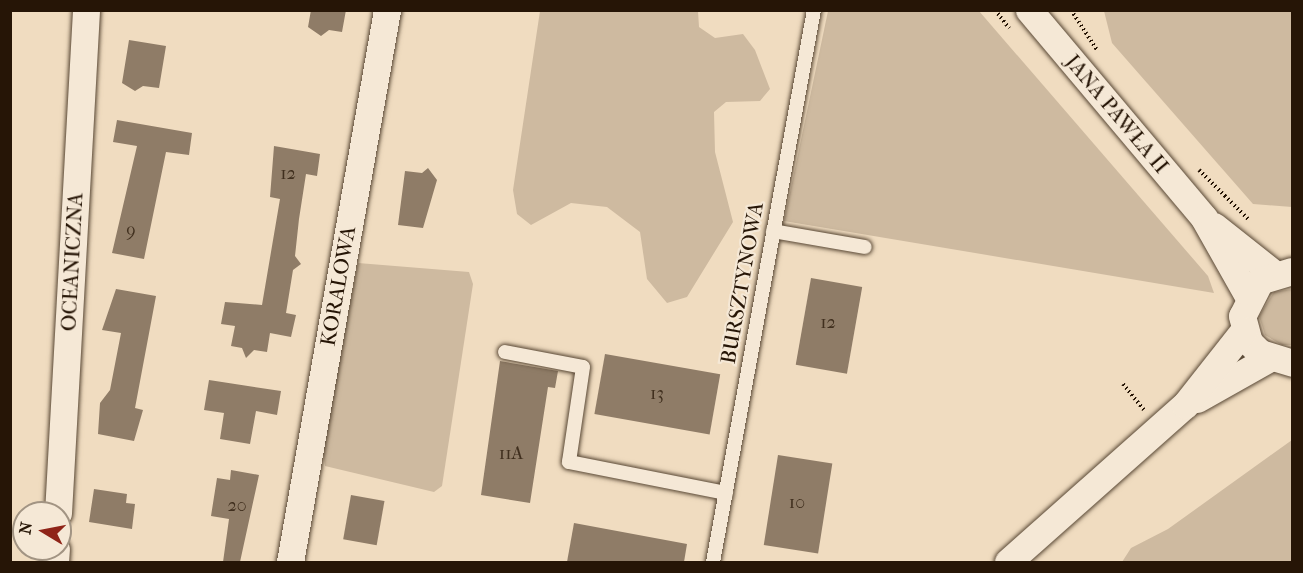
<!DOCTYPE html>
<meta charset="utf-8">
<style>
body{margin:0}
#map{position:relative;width:1303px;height:573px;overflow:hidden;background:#f0dcc0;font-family:"IM FELL French Canon",serif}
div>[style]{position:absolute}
.green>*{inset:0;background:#cebaa0}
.building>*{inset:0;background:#8f7c67;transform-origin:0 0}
.path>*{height:4px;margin-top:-2px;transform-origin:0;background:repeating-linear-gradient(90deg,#261506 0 1.5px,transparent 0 4.5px)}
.roads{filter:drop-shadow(0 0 2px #584734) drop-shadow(0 0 2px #584734)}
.lane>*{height:14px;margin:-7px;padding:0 7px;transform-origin:7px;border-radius:7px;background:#f5e8d6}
.street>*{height:27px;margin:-13.5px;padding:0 13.5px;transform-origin:13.5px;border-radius:13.5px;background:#f5e8d6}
span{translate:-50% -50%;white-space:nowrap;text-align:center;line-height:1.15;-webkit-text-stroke:4.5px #f5e8d6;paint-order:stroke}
.number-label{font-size:18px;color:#402f1e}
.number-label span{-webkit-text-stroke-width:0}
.street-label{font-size:21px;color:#261506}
.frame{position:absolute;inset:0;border:12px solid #261506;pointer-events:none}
.north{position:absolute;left:12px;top:501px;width:60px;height:60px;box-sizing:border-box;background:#f5e8d6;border:2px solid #a29483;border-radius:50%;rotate:280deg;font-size:16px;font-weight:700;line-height:24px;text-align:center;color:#261506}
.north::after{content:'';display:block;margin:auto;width:21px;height:27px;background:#8f2418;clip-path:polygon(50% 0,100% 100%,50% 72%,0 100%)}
</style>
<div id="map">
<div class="green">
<div style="clip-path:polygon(540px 11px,698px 11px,699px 27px,715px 38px,743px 34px,755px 50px,770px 89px,760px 101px,726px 102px,714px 112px,715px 152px,733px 222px,687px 297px,667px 303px,647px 279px,640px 232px,607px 207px,571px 203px,531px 225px,517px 214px,513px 190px)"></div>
<div style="clip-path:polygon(828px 11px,979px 11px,1208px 276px,1214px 293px,784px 221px)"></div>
<div style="clip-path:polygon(1104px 11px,1292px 11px,1292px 207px,1253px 204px,1112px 43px)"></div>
<div style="clip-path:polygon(358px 263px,469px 272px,473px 284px,442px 486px,434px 492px,325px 466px,322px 446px)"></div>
<div style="clip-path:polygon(1292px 289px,1292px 345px,1282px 345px,1265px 335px,1259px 316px,1274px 292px)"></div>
<div style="clip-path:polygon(1292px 440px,1292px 562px,1122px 562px,1131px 548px,1168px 529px)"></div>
</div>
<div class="building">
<div style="clip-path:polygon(311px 10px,346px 10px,342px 32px,329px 30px,321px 36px,308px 27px)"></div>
<div style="clip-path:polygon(129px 40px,166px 46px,159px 88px,143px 86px,135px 91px,122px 83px)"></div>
<div style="clip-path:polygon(117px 120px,192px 133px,189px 155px,166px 152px,144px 259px,112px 253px,137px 146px,113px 142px)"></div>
<div style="clip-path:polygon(274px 146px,320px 154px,317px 176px,306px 174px,299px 219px,295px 256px,301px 264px,293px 270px,286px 313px,296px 315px,291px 337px,270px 333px,267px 352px,254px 350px,246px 358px,242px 348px,231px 346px,235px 326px,221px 324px,225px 302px,262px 305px,280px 199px,270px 197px)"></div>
<div style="clip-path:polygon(428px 168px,437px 180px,423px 228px,398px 225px,405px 171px,422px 173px)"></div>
<div style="left:811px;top:278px;width:52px;height:88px;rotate:10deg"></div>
<div style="clip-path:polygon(116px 289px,156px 296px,135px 408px,143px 410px,134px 441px,98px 434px,100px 403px,110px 390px,121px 333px,102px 330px)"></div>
<div style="left:605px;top:354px;width:117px;height:61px;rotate:10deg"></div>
<div style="clip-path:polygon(500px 361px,558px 371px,555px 388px,548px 387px,530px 503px,481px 495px)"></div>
<div style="clip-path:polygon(209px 380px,281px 391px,277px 415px,256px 411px,250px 444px,220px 439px,224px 413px,204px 410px)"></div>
<div style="left:778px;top:455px;width:55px;height:91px;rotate:9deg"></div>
<div style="clip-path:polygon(231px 470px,259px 475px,240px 562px,223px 562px,229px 519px,211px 516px,217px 478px,230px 480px)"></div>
<div style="clip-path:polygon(94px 489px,127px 494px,126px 503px,135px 504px,132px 529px,89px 522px)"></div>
<div style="left:351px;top:495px;width:34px;height:45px;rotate:10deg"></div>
<div style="clip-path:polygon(574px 523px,687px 544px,684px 562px,567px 562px)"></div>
</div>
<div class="path">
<div style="left:995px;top:10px;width:23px;rotate:52deg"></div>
<div style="left:1071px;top:10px;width:48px;rotate:57deg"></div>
<div style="left:1199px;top:170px;width:71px;rotate:45deg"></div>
<div style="left:1123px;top:384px;width:33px;rotate:51deg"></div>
</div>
<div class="roads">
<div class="lane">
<div style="left:773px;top:231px;width:93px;rotate:9.9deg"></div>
<div style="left:505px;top:352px;width:79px;rotate:10.9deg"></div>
<div style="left:583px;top:367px;width:96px;rotate:98.4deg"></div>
<div style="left:569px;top:462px;width:160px;rotate:11.2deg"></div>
<div style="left:713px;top:562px;width:561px;rotate:-79.63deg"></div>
</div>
<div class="street">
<div style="left:1029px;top:10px;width:272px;rotate:49.9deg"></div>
<div style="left:1204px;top:218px;width:90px;rotate:60.6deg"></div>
<div style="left:1214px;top:226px;width:75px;rotate:38.5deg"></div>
<div style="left:1292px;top:271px;width:34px;rotate:163deg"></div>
<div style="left:1260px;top:281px;width:39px;rotate:117deg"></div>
<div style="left:1242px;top:316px;width:27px;rotate:75deg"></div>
<div style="left:1249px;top:342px;width:16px;rotate:45deg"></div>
<div style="left:1260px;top:353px;width:34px;rotate:17deg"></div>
<div style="left:1197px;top:399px;width:81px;rotate:-29.4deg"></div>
<div style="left:58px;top:513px;width:504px;rotate:-86.81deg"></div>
<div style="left:55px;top:562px;width:13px;rotate:-86deg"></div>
<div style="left:290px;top:562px;width:560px;rotate:-80.03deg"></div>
<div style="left:1008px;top:562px;width:237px;rotate:-41.6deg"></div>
<div style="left:1185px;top:405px;width:95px;rotate:-51.8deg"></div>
</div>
</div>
<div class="number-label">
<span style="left:288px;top:174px">12</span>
<span style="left:131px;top:231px">9</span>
<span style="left:828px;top:323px">12</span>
<span style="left:657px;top:394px">13</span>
<span style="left:511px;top:454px">11A</span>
<span style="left:797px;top:503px">10</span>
<span style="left:237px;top:506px">20</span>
</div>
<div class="street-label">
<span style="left:1117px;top:114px;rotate:50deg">JANA PAWŁA II</span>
<span style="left:72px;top:262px;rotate:-87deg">OCEANICZNA</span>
<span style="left:742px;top:283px;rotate:-80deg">BURSZTYNOWA</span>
<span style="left:338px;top:286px;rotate:-80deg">KORALOWA</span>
</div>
<div class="frame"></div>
<div class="north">N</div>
</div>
